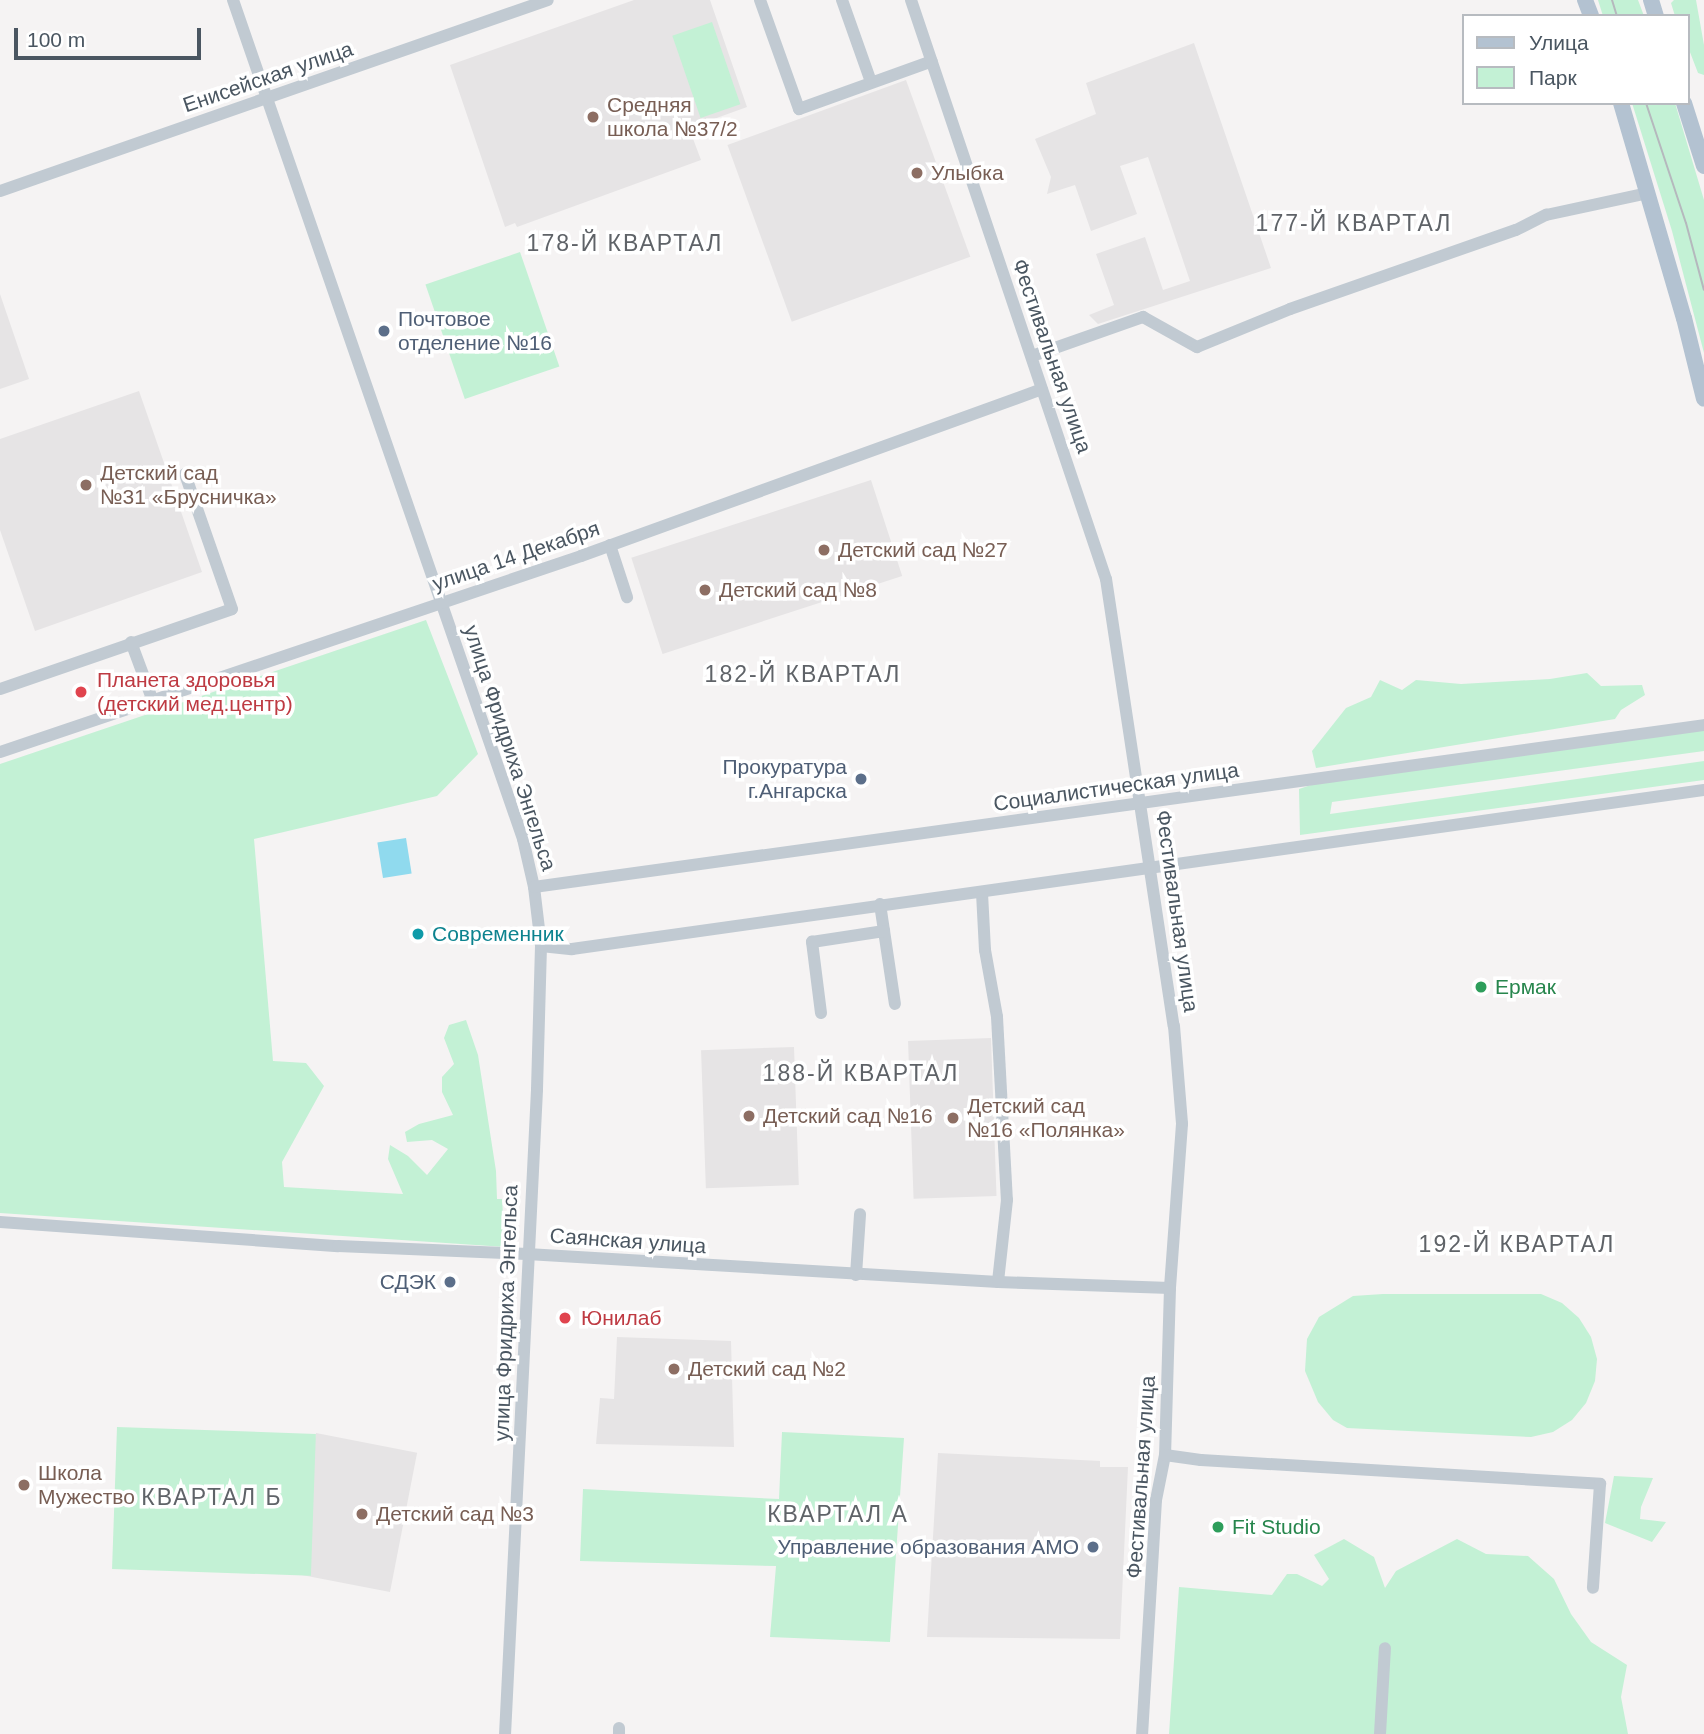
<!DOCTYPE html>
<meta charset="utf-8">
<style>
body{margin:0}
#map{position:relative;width:1704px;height:1734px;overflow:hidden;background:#f5f3f3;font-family:Arial,sans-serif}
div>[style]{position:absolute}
.education>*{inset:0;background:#e6e4e5;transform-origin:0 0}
.green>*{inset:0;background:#c3f1d5;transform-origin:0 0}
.water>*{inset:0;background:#90daee;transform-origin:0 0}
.minor>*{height:12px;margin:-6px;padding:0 6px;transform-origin:6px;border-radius:6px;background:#c1cad2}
.major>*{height:16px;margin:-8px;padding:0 8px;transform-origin:8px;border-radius:8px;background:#b3c2d1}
.tram>*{height:2px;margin:-1px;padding:0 1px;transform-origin:1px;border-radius:1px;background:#b5b8bd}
.dots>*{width:19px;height:19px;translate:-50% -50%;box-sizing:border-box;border:4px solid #fff;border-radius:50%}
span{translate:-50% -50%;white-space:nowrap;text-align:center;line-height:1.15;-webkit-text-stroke:7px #fff;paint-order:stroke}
.street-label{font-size:21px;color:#4a5661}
.education-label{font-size:21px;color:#785e54}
.left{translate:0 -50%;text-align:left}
.service-label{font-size:21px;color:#4e5e75}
.right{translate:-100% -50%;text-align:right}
.health-label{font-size:21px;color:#be3a42}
.culture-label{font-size:21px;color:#0d838f}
.leisure-label{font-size:21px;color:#27864d}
.neighbourhood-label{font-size:23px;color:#5f6368;letter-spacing:2px}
.legend{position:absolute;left:1462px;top:14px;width:228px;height:91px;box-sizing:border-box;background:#fff;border:2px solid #b7bbc0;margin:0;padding:9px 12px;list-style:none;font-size:21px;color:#4a5661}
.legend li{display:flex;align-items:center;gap:14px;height:35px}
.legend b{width:35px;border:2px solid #b7bbc0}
.scale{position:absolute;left:14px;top:28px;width:187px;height:32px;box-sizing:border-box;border:4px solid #4a5661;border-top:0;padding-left:9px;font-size:21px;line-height:24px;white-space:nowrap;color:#4a5661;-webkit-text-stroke:5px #fff;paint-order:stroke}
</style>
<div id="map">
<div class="education">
<div style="clip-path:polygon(634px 0,710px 0,747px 107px,689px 128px,701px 160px,517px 227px,515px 223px,505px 227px,450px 65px)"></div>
<div style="clip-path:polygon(1194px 43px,1271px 268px,1098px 324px,1089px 315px,1114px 305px,1096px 254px,1145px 237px,1163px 290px,1190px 281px,1148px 157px,1120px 166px,1137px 214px,1091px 231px,1075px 185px,1047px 194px,1051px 177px,1035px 139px,1096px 114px,1086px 83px)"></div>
<div style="left:906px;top:80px;width:188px;height:190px;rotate:70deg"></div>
<div style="clip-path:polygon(0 294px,29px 379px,0 389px)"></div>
<div style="clip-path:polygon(139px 391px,202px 572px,35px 631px,0 530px,0 439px)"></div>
<div style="left:871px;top:480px;width:101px;height:252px;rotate:72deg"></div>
<div style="left:991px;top:1038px;width:158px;height:83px;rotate:88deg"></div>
<div style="left:794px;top:1047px;width:138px;height:93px;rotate:88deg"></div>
<div style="clip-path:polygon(617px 1337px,731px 1341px,734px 1447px,596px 1444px,600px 1398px,614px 1399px)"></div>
<div style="left:316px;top:1433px;width:103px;height:142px;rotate:11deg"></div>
<div style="clip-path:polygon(938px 1453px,1100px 1461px,1100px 1467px,1128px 1467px,1120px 1639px,927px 1637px)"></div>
</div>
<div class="green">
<div style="clip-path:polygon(1598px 0,1638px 0,1644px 16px,1603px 16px)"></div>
<div style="clip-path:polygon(1674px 0,1696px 0,1704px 45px,1704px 75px,1698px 73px,1688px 47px,1688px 16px,1675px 16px,1671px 3px)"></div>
<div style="left:712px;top:22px;width:87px;height:42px;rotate:71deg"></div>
<div style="clip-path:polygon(1632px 103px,1675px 103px,1704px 200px,1704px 353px,1672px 231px)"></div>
<div style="left:520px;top:252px;width:121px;height:100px;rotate:71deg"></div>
<div style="clip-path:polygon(426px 620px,478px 754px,437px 796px,254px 839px,273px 1061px,306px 1063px,324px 1086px,282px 1162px,284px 1187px,403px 1194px,388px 1159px,390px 1145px,408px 1156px,427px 1175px,448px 1149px,432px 1140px,407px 1142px,405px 1132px,419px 1124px,453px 1115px,442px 1092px,442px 1077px,454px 1064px,444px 1038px,449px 1025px,466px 1020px,478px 1055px,496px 1171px,497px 1199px,502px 1199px,505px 1247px,0 1213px,0 764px)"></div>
<div style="clip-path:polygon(1587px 673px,1601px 686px,1642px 685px,1645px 695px,1621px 710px,1615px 719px,1316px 768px,1312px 751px,1346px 708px,1371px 697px,1380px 680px,1402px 690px,1416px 680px,1461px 684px,1550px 679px)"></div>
<div style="clip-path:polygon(1704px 730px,1704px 751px,1332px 802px,1330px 814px,1704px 761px,1704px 780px,1300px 835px,1299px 789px,1323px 781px)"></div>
<div style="clip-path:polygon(1383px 1294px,1541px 1294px,1562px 1303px,1579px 1318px,1591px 1337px,1597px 1359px,1595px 1381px,1586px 1403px,1572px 1420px,1553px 1432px,1531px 1437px,1347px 1428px,1333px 1420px,1318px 1402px,1305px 1371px,1307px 1339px,1319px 1317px,1353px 1296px)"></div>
<div style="left:117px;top:1427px;width:199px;height:142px;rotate:2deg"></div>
<div style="clip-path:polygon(782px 1432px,904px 1438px,890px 1642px,770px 1637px,776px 1566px,580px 1561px,583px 1489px,779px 1499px)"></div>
<div style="clip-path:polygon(1614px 1476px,1653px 1478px,1641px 1507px,1640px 1519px,1666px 1522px,1652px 1542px,1605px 1523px)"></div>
<div style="clip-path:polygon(1344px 1539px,1374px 1557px,1385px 1588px,1396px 1571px,1457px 1539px,1486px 1554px,1528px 1556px,1554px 1579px,1571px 1614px,1591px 1642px,1627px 1665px,1621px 1697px,1628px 1734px,1169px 1734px,1179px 1587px,1272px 1595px,1287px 1574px,1297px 1574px,1322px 1586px,1329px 1579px,1314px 1555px)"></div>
</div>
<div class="water">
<div style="left:406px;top:838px;width:36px;height:29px;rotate:81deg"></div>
</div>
<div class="minor">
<div style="left:233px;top:0;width:888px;rotate:70.93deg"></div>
<div style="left:523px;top:839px;width:49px;rotate:77.1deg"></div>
<div style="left:534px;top:887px;width:59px;rotate:83.2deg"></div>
<div style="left:541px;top:946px;width:144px;rotate:91.6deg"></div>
<div style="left:537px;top:1090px;width:645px;rotate:92.84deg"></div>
<div style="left:760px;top:0;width:116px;rotate:70.3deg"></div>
<div style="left:799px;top:109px;width:141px;rotate:-19.8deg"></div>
<div style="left:842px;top:0;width:87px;rotate:70.5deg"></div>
<div style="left:911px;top:0;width:611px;rotate:71.39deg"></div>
<div style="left:1106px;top:579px;width:452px;rotate:81.4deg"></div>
<div style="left:1174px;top:1026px;width:98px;rotate:85.3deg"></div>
<div style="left:1182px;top:1124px;width:164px;rotate:94.2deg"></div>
<div style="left:1170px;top:1288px;width:167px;rotate:91.7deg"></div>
<div style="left:1165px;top:1455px;width:46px;rotate:101.3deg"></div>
<div style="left:1156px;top:1500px;width:234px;rotate:93.4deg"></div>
<div style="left:0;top:191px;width:580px;rotate:-19.22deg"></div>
<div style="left:1032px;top:356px;width:118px;rotate:-19.4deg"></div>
<div style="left:1143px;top:317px;width:62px;rotate:29.1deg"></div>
<div style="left:1197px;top:347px;width:100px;rotate:-22.2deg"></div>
<div style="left:1290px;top:309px;width:239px;rotate:-19.3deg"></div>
<div style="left:1516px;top:230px;width:34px;rotate:-27deg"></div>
<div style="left:1546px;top:215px;width:105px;rotate:-12.1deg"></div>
<div style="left:610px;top:545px;width:55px;rotate:71.9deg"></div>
<div style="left:131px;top:642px;width:63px;rotate:69.6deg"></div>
<div style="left:0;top:689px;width:245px;rotate:-19deg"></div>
<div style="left:232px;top:609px;width:143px;rotate:-109.2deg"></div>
<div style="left:0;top:752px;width:613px;rotate:-18.64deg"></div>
<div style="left:581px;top:556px;width:490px;rotate:-19.9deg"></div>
<div style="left:534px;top:887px;width:1181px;rotate:-7.88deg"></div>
<div style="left:982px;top:893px;width:57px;rotate:87deg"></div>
<div style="left:985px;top:950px;width:68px;rotate:79.8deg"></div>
<div style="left:997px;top:1017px;width:183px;rotate:86.9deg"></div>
<div style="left:1007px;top:1200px;width:82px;rotate:96.3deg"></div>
<div style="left:880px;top:904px;width:101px;rotate:81.5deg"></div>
<div style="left:541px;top:946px;width:31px;rotate:6deg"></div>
<div style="left:572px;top:949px;width:1143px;rotate:-8deg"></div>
<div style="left:821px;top:1013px;width:72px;rotate:-97.2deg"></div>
<div style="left:812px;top:942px;width:73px;rotate:-8.7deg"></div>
<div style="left:0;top:1222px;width:339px;rotate:4.1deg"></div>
<div style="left:338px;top:1246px;width:189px;rotate:2.4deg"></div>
<div style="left:527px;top:1254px;width:472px;rotate:3.4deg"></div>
<div style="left:998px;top:1282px;width:172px;rotate:2deg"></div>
<div style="left:856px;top:1275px;width:61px;rotate:-86.2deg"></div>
<div style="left:1165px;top:1455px;width:36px;rotate:8deg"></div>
<div style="left:1201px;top:1460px;width:400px;rotate:3.4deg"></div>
<div style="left:1600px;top:1484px;width:104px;rotate:93.9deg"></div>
<div style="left:619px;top:1734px;width:6px;rotate:-90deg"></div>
<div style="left:1380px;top:1734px;width:86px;rotate:-86.7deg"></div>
</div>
<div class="major">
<div style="left:1585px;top:0;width:17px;rotate:69deg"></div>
<div style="left:1651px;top:0;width:17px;rotate:73deg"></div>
<div style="left:1621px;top:103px;width:224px;rotate:73.7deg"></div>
<div style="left:1684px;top:318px;width:83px;rotate:76.1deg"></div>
<div style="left:1684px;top:103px;width:66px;rotate:72.4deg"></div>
</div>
<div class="tram">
<div style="left:1612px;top:0;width:17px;rotate:73deg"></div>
<div style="left:1646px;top:103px;width:126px;rotate:71.6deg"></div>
<div style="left:1686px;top:223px;width:69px;rotate:75deg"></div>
</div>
<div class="dots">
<div style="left:593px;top:117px;background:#8d6e63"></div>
<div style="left:917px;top:173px;background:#8d6e63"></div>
<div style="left:384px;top:331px;background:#5c6f8a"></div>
<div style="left:86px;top:485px;background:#8d6e63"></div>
<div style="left:824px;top:550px;background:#8d6e63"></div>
<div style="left:705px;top:590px;background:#8d6e63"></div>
<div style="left:81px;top:692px;background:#e0444e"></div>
<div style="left:861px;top:779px;background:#5c6f8a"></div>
<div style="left:418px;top:934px;background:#0f9aa8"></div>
<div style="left:1481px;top:987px;background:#2e9e5b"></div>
<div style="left:749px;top:1116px;background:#8d6e63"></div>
<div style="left:953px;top:1118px;background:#8d6e63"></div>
<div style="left:450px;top:1282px;background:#5c6f8a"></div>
<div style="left:565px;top:1318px;background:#e0444e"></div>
<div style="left:674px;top:1369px;background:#8d6e63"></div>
<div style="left:24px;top:1485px;background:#8d6e63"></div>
<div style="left:362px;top:1514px;background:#8d6e63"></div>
<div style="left:1218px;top:1527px;background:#2e9e5b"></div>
<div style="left:1093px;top:1547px;background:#5c6f8a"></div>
</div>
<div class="street-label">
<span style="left:268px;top:77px;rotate:-19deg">Енисейская улица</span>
<span style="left:1052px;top:356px;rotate:71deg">Фестивальная улица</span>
<span style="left:516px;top:556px;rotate:-19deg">улица 14 Декабря</span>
<span style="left:510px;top:748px;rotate:72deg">улица Фридриха Энгельса</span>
<span style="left:1116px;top:787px;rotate:-8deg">Социалистическая улица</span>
<span style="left:1177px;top:911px;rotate:82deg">Фестивальная улица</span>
<span style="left:628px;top:1241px;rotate:4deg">Саянская улица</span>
<span style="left:506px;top:1313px;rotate:-88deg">улица Фридриха Энгельса</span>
<span style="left:1141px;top:1477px;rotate:-86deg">Фестивальная улица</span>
</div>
<div class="education-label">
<span class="left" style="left:607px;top:117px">Средняя<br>школа №37/2</span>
<span class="left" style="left:931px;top:173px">Улыбка</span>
<span class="left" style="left:100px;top:485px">Детский сад<br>№31 «Брусничка»</span>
<span class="left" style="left:838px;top:550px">Детский сад №27</span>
<span class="left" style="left:719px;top:590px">Детский сад №8</span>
<span class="left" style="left:967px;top:1118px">Детский сад<br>№16 «Полянка»</span>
<span class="left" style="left:763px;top:1116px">Детский сад №16</span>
<span class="left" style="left:688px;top:1369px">Детский сад №2</span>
<span class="left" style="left:38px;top:1485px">Школа<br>Мужество</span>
<span class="left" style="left:376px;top:1514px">Детский сад №3</span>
</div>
<div class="service-label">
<span class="left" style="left:398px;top:331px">Почтовое<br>отделение №16</span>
<span class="right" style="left:847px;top:779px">Прокуратура<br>г.Ангарска</span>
<span class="right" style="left:436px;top:1282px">СДЭК</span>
<span class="right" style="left:1079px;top:1547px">Управление образования АМО</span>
</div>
<div class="health-label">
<span class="left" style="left:97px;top:692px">Планета здоровья<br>(детский мед.центр)</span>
<span class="left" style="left:581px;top:1318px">Юнилаб</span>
</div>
<div class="culture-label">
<span class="left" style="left:432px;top:934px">Современник</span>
</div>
<div class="leisure-label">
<span class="left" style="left:1495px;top:987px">Ермак</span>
<span class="left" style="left:1232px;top:1527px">Fit Studio</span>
</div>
<div class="neighbourhood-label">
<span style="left:1354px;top:223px">177-Й КВАРТАЛ</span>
<span style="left:625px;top:243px">178-Й КВАРТАЛ</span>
<span style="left:803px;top:674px">182-Й КВАРТАЛ</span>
<span style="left:861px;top:1073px">188-Й КВАРТАЛ</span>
<span style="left:1517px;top:1244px">192-Й КВАРТАЛ</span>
<span style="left:212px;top:1497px">КВАРТАЛ Б</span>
<span style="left:838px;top:1514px">КВАРТАЛ А</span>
</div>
<ul class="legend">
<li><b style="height:9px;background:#b3c2d1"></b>Улица</li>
<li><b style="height:19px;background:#c3f1d5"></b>Парк</li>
</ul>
<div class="scale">100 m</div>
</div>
